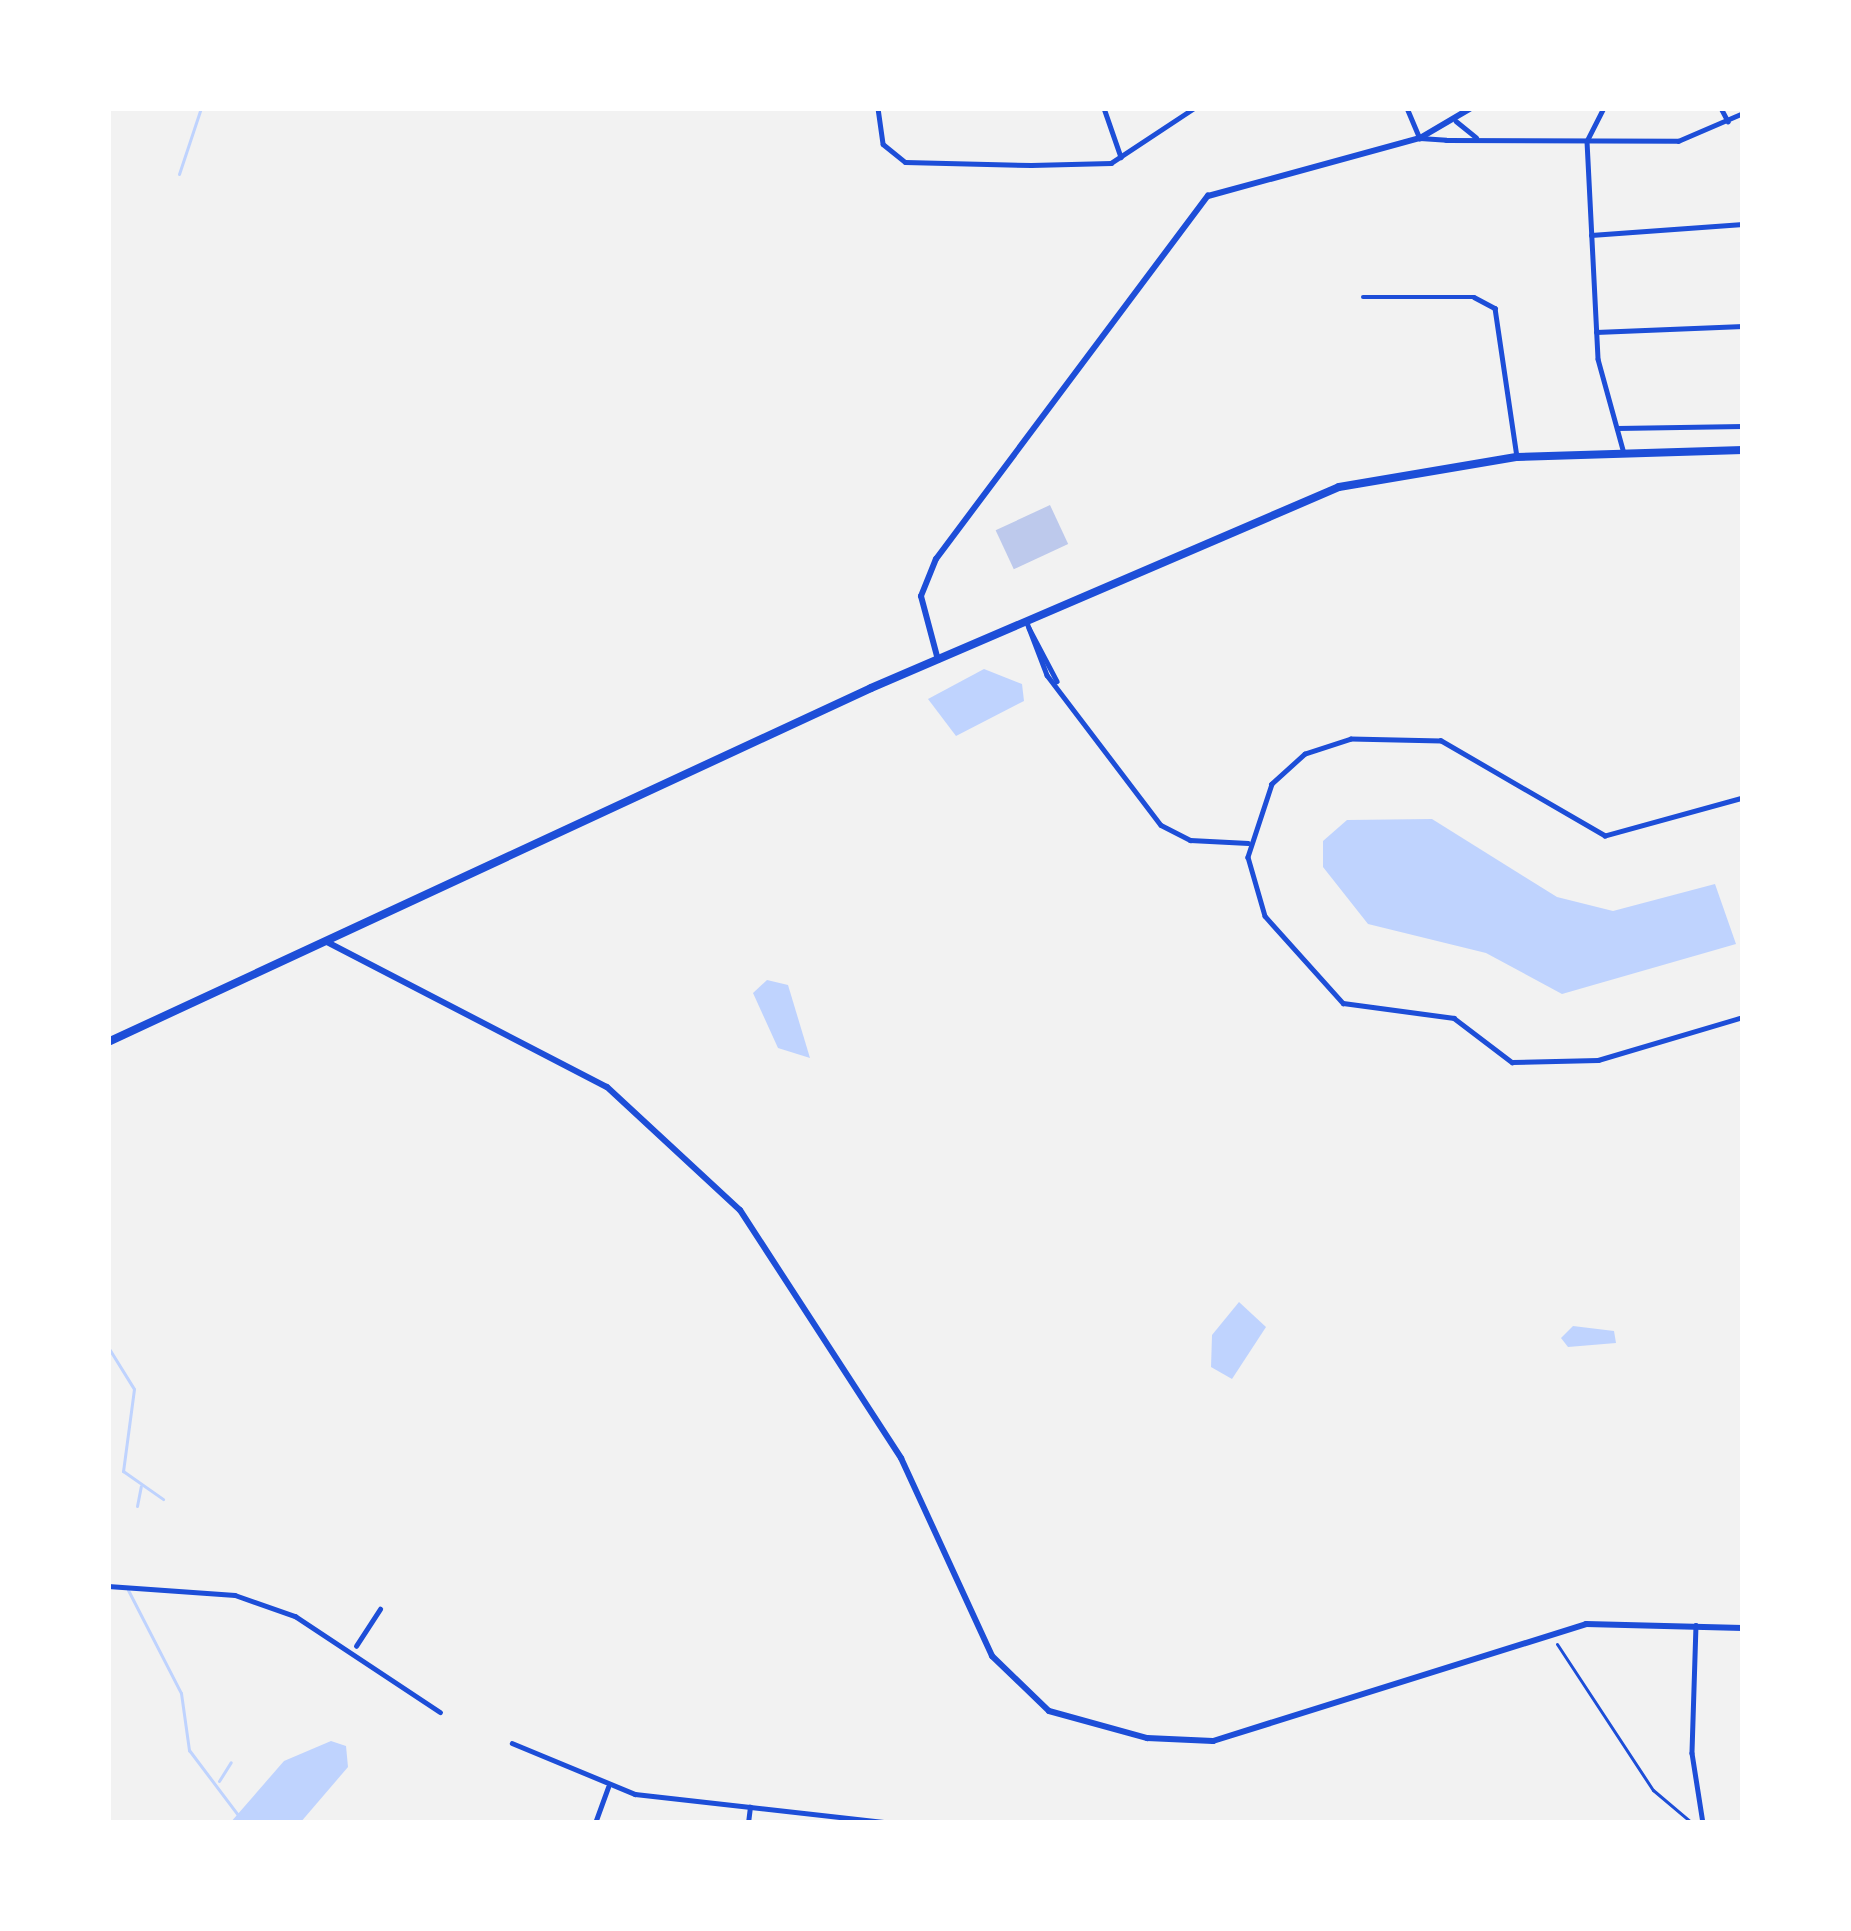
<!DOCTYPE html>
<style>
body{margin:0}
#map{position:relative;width:1851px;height:1931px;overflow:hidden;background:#f2f2f2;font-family:"Libre Baskerville",serif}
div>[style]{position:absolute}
.water>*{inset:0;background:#bfd3fe}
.stream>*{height:3px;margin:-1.5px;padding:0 1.5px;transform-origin:1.5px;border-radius:1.5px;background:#bfd3fe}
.building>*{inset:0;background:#bdc9ec;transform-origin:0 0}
.path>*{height:3px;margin:-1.5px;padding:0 1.5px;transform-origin:1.5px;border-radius:1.5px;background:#1d4ed8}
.minor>*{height:4.5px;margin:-2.25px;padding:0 2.25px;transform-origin:2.25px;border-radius:2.25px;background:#1d4ed8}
.tertiary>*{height:6px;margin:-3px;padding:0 3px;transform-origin:3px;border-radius:3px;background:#1d4ed8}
.primary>*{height:8px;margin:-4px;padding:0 4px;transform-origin:4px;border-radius:4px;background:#1d4ed8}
span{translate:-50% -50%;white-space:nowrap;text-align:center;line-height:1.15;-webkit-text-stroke:9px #fff;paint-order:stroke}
.frame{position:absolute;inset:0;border:111px solid #fff;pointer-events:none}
</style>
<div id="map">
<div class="water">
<div style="clip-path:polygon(984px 669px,1022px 684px,1024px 701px,956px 736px,928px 699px)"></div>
<div style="clip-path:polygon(1432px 819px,1557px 897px,1613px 911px,1715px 884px,1736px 944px,1562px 994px,1486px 953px,1368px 924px,1323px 867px,1323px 841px,1347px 820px)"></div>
<div style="clip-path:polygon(767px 980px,788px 985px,810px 1058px,778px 1048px,753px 993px)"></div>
<div style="clip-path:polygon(1239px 1302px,1266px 1327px,1232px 1379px,1211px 1367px,1212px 1335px)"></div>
<div style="clip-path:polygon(1573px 1326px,1614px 1331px,1616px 1343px,1568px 1347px,1561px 1338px)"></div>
<div style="clip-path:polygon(331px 1741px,346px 1746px,348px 1767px,300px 1823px,230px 1823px,284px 1761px)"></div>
</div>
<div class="stream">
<div style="left:179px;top:174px;width:70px;rotate:-71.6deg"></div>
<div style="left:108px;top:1347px;width:49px;rotate:58.2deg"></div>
<div style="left:134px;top:1389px;width:83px;rotate:97.6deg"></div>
<div style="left:123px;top:1471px;width:49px;rotate:35deg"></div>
<div style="left:137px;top:1506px;width:20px;rotate:-79deg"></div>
<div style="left:128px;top:1590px;width:116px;rotate:62.8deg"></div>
<div style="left:181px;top:1693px;width:58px;rotate:82deg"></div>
<div style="left:189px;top:1750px;width:91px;rotate:53deg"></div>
<div style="left:219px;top:1781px;width:22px;rotate:-58deg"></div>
</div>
<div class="building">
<div style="left:1050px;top:505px;width:43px;height:60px;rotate:65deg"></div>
</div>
<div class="path">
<div style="left:1557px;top:1644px;width:175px;rotate:56.7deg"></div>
<div style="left:1653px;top:1790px;width:51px;rotate:40.2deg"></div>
</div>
<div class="minor">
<div style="left:878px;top:108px;width:36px;rotate:82deg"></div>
<div style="left:883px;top:144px;width:28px;rotate:39deg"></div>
<div style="left:905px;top:162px;width:126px;rotate:1.4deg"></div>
<div style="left:1031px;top:165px;width:80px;rotate:-1.4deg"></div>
<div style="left:1111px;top:163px;width:100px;rotate:-33.5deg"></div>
<div style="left:1104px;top:108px;width:52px;rotate:70.9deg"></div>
<div style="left:1407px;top:108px;width:33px;rotate:67deg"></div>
<div style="left:1420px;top:138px;width:26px;rotate:4deg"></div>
<div style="left:1446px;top:140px;width:232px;rotate:0.2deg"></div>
<div style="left:1678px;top:141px;width:71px;rotate:-23.3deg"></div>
<div style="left:1604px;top:108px;width:37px;rotate:117deg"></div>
<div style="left:1587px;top:141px;width:218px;rotate:87.1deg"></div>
<div style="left:1598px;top:359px;width:94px;rotate:74.6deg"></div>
<div style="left:1721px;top:108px;width:15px;rotate:62deg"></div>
<div style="left:1456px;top:121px;width:26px;rotate:39deg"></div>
<div style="left:1591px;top:235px;width:152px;rotate:-4.1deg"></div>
<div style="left:1363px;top:297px;width:111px"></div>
<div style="left:1474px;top:297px;width:24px;rotate:28deg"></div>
<div style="left:1495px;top:308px;width:151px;rotate:81.6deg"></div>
<div style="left:1596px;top:332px;width:147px;rotate:-2.3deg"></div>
<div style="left:1617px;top:428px;width:126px;rotate:-0.9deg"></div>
<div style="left:1026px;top:620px;width:59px;rotate:69.1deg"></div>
<div style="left:1047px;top:675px;width:188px;rotate:52.8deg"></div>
<div style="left:1161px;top:825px;width:33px;rotate:27deg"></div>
<div style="left:1190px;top:840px;width:58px;rotate:3deg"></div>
<div style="left:1029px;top:628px;width:60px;rotate:62.2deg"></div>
<div style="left:1743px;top:798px;width:143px;rotate:164.6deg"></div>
<div style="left:1605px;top:836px;width:190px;rotate:-149.9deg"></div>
<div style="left:1441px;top:741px;width:90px;rotate:-178.7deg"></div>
<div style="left:1351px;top:739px;width:48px;rotate:161.9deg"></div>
<div style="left:1305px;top:754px;width:45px;rotate:137.7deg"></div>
<div style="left:1272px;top:784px;width:77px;rotate:108.2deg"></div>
<div style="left:1248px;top:857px;width:61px;rotate:73.9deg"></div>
<div style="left:1265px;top:916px;width:117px;rotate:48.1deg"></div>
<div style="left:1343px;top:1003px;width:112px;rotate:7.7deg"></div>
<div style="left:1454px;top:1018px;width:73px;rotate:37.2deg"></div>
<div style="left:1512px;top:1062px;width:86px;rotate:-1.3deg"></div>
<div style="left:1598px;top:1060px;width:151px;rotate:-16.5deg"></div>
<div style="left:108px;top:1586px;width:127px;rotate:4.1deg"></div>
<div style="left:235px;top:1595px;width:64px;rotate:19.3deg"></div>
<div style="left:295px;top:1616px;width:174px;rotate:33.5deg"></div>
<div style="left:1696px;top:1625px;width:128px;rotate:91.8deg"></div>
<div style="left:1692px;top:1753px;width:71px;rotate:81.1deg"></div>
<div style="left:356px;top:1646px;width:44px;rotate:-57deg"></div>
<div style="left:512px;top:1743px;width:133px;rotate:22.5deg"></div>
<div style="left:635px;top:1794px;width:261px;rotate:6.4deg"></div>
<div style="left:595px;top:1823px;width:38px;rotate:-70deg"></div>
<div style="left:748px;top:1823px;width:16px;rotate:-83deg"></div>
</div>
<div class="tertiary">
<div style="left:938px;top:660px;width:66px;rotate:-104.9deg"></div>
<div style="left:921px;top:596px;width:40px;rotate:-68deg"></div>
<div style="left:936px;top:559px;width:454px;rotate:-53.2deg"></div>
<div style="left:1208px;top:196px;width:220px;rotate:-15.3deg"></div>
<div style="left:1420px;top:138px;width:59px;rotate:-30.5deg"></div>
<div style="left:327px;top:942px;width:315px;rotate:27.4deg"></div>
<div style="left:607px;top:1087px;width:181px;rotate:42.8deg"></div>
<div style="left:740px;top:1210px;width:296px;rotate:57deg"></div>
<div style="left:901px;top:1458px;width:218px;rotate:65.3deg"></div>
<div style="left:992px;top:1656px;width:79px;rotate:44deg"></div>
<div style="left:1049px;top:1711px;width:102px;rotate:15.4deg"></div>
<div style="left:1147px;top:1738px;width:66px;rotate:2.6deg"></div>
<div style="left:1213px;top:1741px;width:391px;rotate:-17.4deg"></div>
<div style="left:1586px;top:1624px;width:157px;rotate:1.5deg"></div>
</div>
<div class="primary">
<div style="left:108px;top:1042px;width:841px;rotate:-24.89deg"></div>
<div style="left:871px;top:688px;width:509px;rotate:-23.24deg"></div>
<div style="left:1339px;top:487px;width:181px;rotate:-9.6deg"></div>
<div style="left:1517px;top:457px;width:226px;rotate:-1.8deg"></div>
</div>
<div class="frame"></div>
</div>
